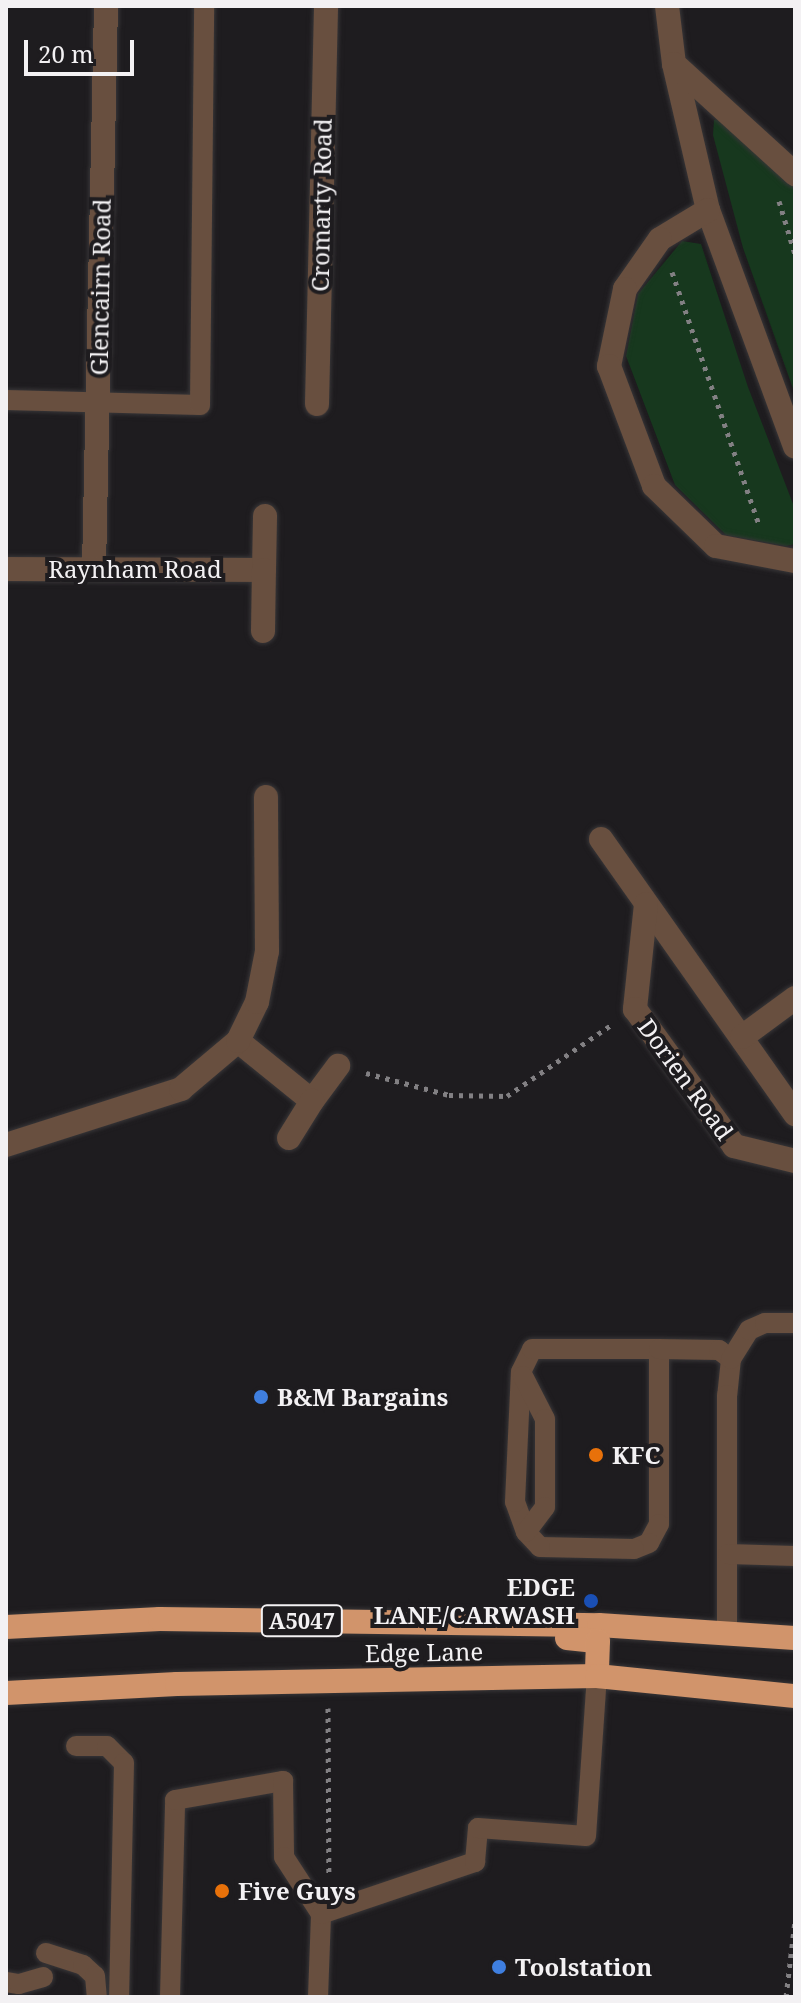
<!DOCTYPE html>
<style>
body{margin:0}
#map{position:relative;width:801px;height:2003px;overflow:hidden;background:#1e1c1f;font-family:"Noto Serif",serif}
div>[style]{position:absolute}
.green>*{inset:0;background:#17381e}
.path>*{height:5px;margin-top:-2.5px;transform-origin:0;background:repeating-linear-gradient(90deg,#828083 0 4px,transparent 0 10px)}
.roads{filter:drop-shadow(0 0 2px #383638) drop-shadow(0 0 2px #383638)}
.lane>*{height:20px;margin:-10px;padding:0 10px;transform-origin:10px;border-radius:10px;background:#684f3f}
.street>*{height:24px;margin:-12px;padding:0 12px;transform-origin:12px;border-radius:12px;background:#684f3f}
.highway>*{height:24px;margin:-12px;padding:0 12px;transform-origin:12px;border-radius:12px;background:#d1946b}
.dots>*{width:22px;height:22px;translate:-50% -50%;box-sizing:border-box;border:4px solid #1e1c1f;border-radius:50%}
span{translate:-50% -50%;white-space:nowrap;text-align:center;line-height:1.15;-webkit-text-stroke:8px #1e1c1f;paint-order:stroke}
.shield-label span{padding:2px 6px;background:#1e1c1f;border:2px solid;border-radius:6px;-webkit-text-stroke-width:0}
.shield-label{font-size:22px;color:#f3f1f3;font-weight:700}
.street-label{font-size:24px;color:#f3f1f3}
.poi-label{font-size:24px;color:#f3f1f3;font-weight:700}
.left{translate:0 -50%;text-align:left}
.right{translate:-100% -50%;text-align:right}
.frame{position:absolute;inset:0;border:8px solid #f3f1f3;pointer-events:none}
.scale{position:absolute;left:24px;top:40px;width:110px;height:36px;box-sizing:border-box;border:4px solid #f3f1f3;border-top:0;padding-left:10px;font-size:24px;line-height:28px;white-space:nowrap;color:#f3f1f3;-webkit-text-stroke:6px #1e1c1f;paint-order:stroke}
</style>
<div id="map">
<div class="green">
<div style="clip-path:polygon(724px 118px,795px 186px,795px 394px,743px 248px,713px 135px,714px 120px)"></div>
<div style="clip-path:polygon(682px 241px,701px 244px,748px 387px,795px 509px,795px 544px,786px 546px,726px 535px,675px 485px,626px 356px,638px 294px)"></div>
</div>
<div class="path">
<div style="left:779px;top:201px;width:55px;rotate:73.2deg"></div>
<div style="left:672px;top:272px;width:267px;rotate:71deg"></div>
<div style="left:366px;top:1073px;width:86px;rotate:14.8deg"></div>
<div style="left:449px;top:1095px;width:58px;rotate:1deg"></div>
<div style="left:507px;top:1096px;width:126px;rotate:-34.3deg"></div>
<div style="left:328px;top:1708px;width:166px;rotate:89.7deg"></div>
<div style="left:786px;top:1997px;width:78px;rotate:-83.3deg"></div>
</div>
<div class="roads">
<div class="lane">
<div style="left:6px;top:400px;width:194px;rotate:1.5deg"></div>
<div style="left:200px;top:405px;width:399px;rotate:-89.4deg"></div>
<div style="left:659px;top:1349px;width:175px;rotate:90deg"></div>
<div style="left:659px;top:1524px;width:21px;rotate:118deg"></div>
<div style="left:649px;top:1543px;width:16px;rotate:158deg"></div>
<div style="left:634px;top:1549px;width:94px;rotate:-178.8deg"></div>
<div style="left:540px;top:1547px;width:21px;rotate:-133deg"></div>
<div style="left:526px;top:1532px;width:32px;rotate:-110deg"></div>
<div style="left:515px;top:1502px;width:130px;rotate:-87.4deg"></div>
<div style="left:521px;top:1372px;width:25px;rotate:-64deg"></div>
<div style="left:532px;top:1349px;width:127px"></div>
<div style="left:659px;top:1349px;width:60px;rotate:1deg"></div>
<div style="left:719px;top:1350px;width:15px;rotate:37deg"></div>
<div style="left:731px;top:1359px;width:36px;rotate:96deg"></div>
<div style="left:727px;top:1395px;width:237px;rotate:90deg"></div>
<div style="left:731px;top:1359px;width:34px;rotate:-58deg"></div>
<div style="left:749px;top:1330px;width:17px;rotate:-24deg"></div>
<div style="left:765px;top:1323px;width:30px"></div>
<div style="left:523px;top:1376px;width:48px;rotate:62.9deg"></div>
<div style="left:545px;top:1419px;width:88px;rotate:90deg"></div>
<div style="left:545px;top:1507px;width:31px;rotate:127deg"></div>
<div style="left:728px;top:1554px;width:67px;rotate:1.7deg"></div>
<div style="left:76px;top:1746px;width:31px"></div>
<div style="left:107px;top:1746px;width:24px;rotate:45deg"></div>
<div style="left:124px;top:1763px;width:234px;rotate:91.2deg"></div>
<div style="left:46px;top:1953px;width:39px;rotate:18deg"></div>
<div style="left:83px;top:1965px;width:16px;rotate:43deg"></div>
<div style="left:95px;top:1976px;width:21px;rotate:85deg"></div>
<div style="left:6px;top:1982px;width:13px;rotate:9deg"></div>
<div style="left:19px;top:1984px;width:25px;rotate:-16deg"></div>
<div style="left:170px;top:1997px;width:197px;rotate:-88.5deg"></div>
<div style="left:175px;top:1800px;width:110px;rotate:-10deg"></div>
<div style="left:283px;top:1781px;width:76px;rotate:89.2deg"></div>
<div style="left:284px;top:1857px;width:68px;rotate:57deg"></div>
<div style="left:318px;top:1997px;width:83px;rotate:-87.9deg"></div>
<div style="left:321px;top:1914px;width:163px;rotate:-18.7deg"></div>
<div style="left:475px;top:1862px;width:34px;rotate:-85deg"></div>
<div style="left:478px;top:1828px;width:108px;rotate:4.2deg"></div>
<div style="left:586px;top:1836px;width:160px;rotate:-86.1deg"></div>
</div>
<div class="street">
<div style="left:667px;top:6px;width:58px;rotate:83.1deg"></div>
<div style="left:674px;top:64px;width:150px;rotate:76.9deg"></div>
<div style="left:708px;top:210px;width:252px;rotate:69.8deg"></div>
<div style="left:674px;top:64px;width:164px;rotate:42.3deg"></div>
<div style="left:708px;top:210px;width:56px;rotate:148.9deg"></div>
<div style="left:660px;top:239px;width:61px;rotate:125deg"></div>
<div style="left:625px;top:289px;width:79px;rotate:101.7deg"></div>
<div style="left:609px;top:366px;width:128px;rotate:69.4deg"></div>
<div style="left:654px;top:486px;width:86px;rotate:44.1deg"></div>
<div style="left:716px;top:546px;width:80px;rotate:10.8deg"></div>
<div style="left:317px;top:404px;width:398px;rotate:-88.7deg"></div>
<div style="left:94px;top:568px;width:562px;rotate:-88.78deg"></div>
<div style="left:6px;top:569px;width:258px;rotate:0.2deg"></div>
<div style="left:264px;top:570px;width:54px;rotate:-88.9deg"></div>
<div style="left:263px;top:631px;width:61px;rotate:-89.1deg"></div>
<div style="left:601px;top:839px;width:337px;rotate:54.8deg"></div>
<div style="left:646px;top:904px;width:106px;rotate:96deg"></div>
<div style="left:635px;top:1009px;width:169px;rotate:54.1deg"></div>
<div style="left:734px;top:1146px;width:63px;rotate:13.8deg"></div>
<div style="left:742px;top:1037px;width:66px;rotate:-36.3deg"></div>
<div style="left:238px;top:1041px;width:95px;rotate:39deg"></div>
<div style="left:312px;top:1101px;width:44px;rotate:-53.4deg"></div>
<div style="left:289px;top:1138px;width:44px;rotate:-58.1deg"></div>
<div style="left:6px;top:1145px;width:184px;rotate:-17.7deg"></div>
<div style="left:181px;top:1089px;width:75px;rotate:-40.1deg"></div>
<div style="left:238px;top:1041px;width:43px;rotate:-64deg"></div>
<div style="left:257px;top:1002px;width:52px;rotate:-78.9deg"></div>
<div style="left:267px;top:951px;width:154px;rotate:-90.4deg"></div>
</div>
<div class="highway">
<div style="left:6px;top:1627px;width:154px;rotate:-3deg"></div>
<div style="left:160px;top:1619px;width:439px;rotate:0.8deg"></div>
<div style="left:599px;top:1625px;width:196px;rotate:3.8deg"></div>
<div style="left:567px;top:1638px;width:31px;rotate:6deg"></div>
<div style="left:598px;top:1641px;width:35px;rotate:92deg"></div>
<div style="left:6px;top:1693px;width:171px;rotate:-3deg"></div>
<div style="left:177px;top:1684px;width:420px;rotate:-1.1deg"></div>
<div style="left:597px;top:1676px;width:199px;rotate:5.8deg"></div>
</div>
</div>
<div class="dots">
<div style="left:261px;top:1397px;background:#3f7fe0"></div>
<div style="left:596px;top:1455px;background:#e8710a"></div>
<div style="left:591px;top:1601px;background:#1a4fb4"></div>
<div style="left:222px;top:1891px;background:#e8710a"></div>
<div style="left:499px;top:1967px;background:#3f7fe0"></div>
</div>
<div class="shield-label">
<span style="left:302px;top:1621px">A5047</span>
</div>
<div class="street-label">
<span style="left:321px;top:205px;rotate:-89deg">Cromarty Road</span>
<span style="left:100px;top:287px;rotate:-89deg">Glencairn Road</span>
<span style="left:135px;top:569px">Raynham Road</span>
<span style="left:686px;top:1079px;rotate:54deg">Dorien Road</span>
<span style="left:424px;top:1652px;rotate:-1deg">Edge Lane</span>
</div>
<div class="poi-label">
<span class="left" style="left:277px;top:1397px">B&amp;M Bargains</span>
<span class="left" style="left:612px;top:1455px">KFC</span>
<span class="right" style="left:575px;top:1601px">EDGE<br>LANE/CARWASH</span>
<span class="left" style="left:238px;top:1891px">Five Guys</span>
<span class="left" style="left:515px;top:1967px">Toolstation</span>
</div>
<div class="frame"></div>
<div class="scale">20 m</div>
</div>
